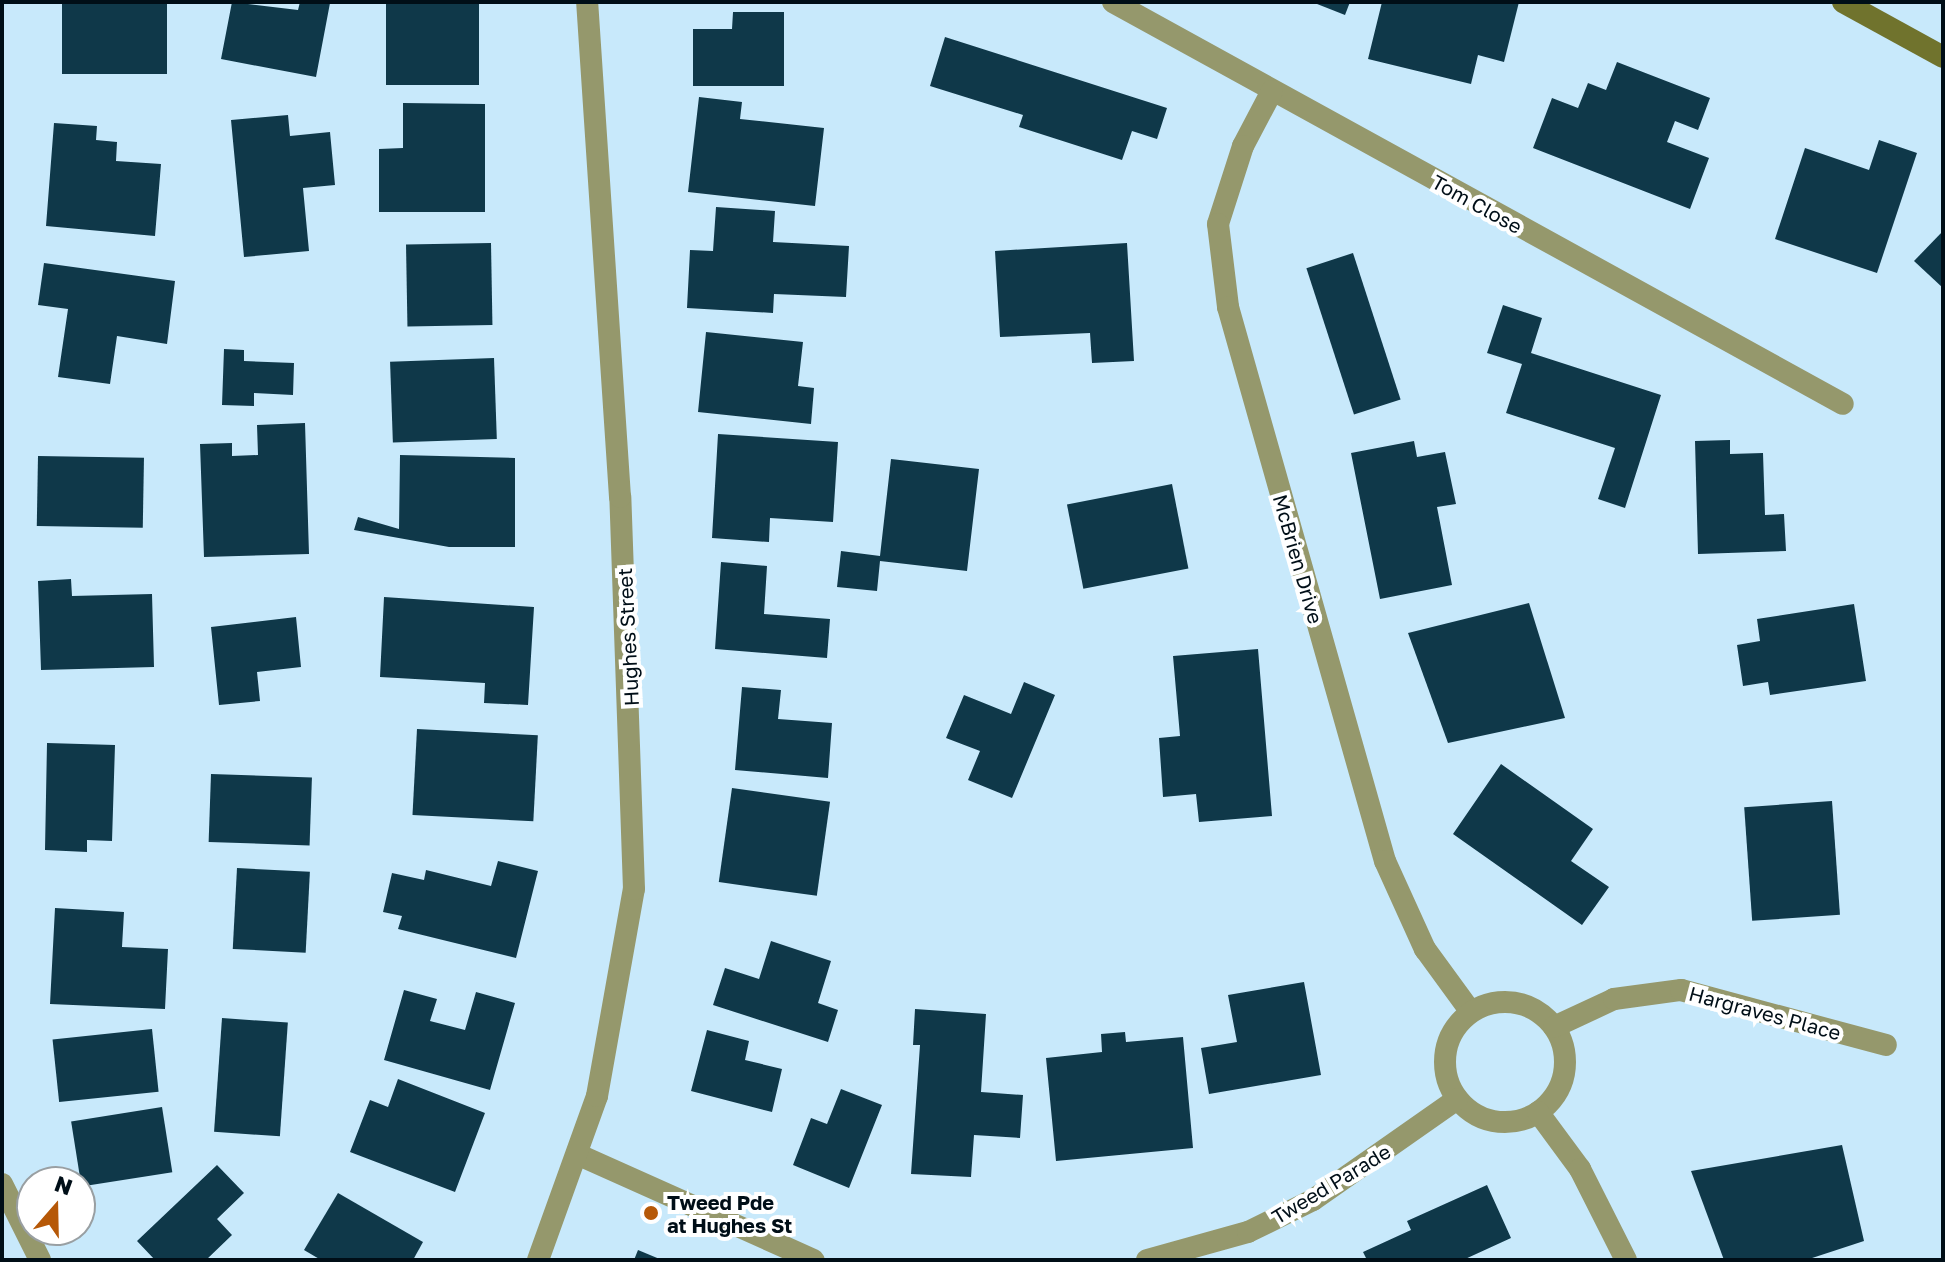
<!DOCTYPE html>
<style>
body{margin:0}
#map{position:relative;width:1945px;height:1262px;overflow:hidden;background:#c8e9fb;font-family:"Golos Text",sans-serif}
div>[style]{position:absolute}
.building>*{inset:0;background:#0f3849;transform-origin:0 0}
.minor>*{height:22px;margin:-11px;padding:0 11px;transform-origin:11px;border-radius:11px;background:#95986c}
.minor>.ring{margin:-11px;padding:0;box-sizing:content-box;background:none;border:22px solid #95986c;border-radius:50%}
.tertiary>*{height:22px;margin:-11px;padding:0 11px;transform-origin:11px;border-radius:11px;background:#95986c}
.secondary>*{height:22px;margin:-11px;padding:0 11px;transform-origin:11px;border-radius:11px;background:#70732d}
.dots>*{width:22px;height:22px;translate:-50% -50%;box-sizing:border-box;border:4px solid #fff;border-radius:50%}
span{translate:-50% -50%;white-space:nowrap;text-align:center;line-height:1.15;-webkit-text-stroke:8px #fff;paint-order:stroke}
.street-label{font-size:20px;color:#000e17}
.poi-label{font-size:20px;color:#000e17;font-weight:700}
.left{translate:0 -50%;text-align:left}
.frame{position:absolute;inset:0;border:4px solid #000e17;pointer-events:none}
.north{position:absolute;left:16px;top:1166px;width:80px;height:80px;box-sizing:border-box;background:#fff;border:2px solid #999fa2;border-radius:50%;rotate:20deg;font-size:22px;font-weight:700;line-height:32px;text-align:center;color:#000e17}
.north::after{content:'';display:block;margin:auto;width:28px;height:36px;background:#b65807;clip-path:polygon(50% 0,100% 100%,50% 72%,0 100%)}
</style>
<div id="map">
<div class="building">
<div style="left:62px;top:2px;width:105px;height:72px"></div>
<div style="clip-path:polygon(232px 2px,298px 10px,300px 2px,330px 3px,316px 77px,221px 59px)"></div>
<div style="left:386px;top:2px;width:93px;height:83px"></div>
<div style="clip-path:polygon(1312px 2px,1350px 2px,1345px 15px)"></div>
<div style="clip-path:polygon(1382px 2px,1519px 2px,1504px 62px,1478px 55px,1471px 84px,1368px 59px)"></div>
<div style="clip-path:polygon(733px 12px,784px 12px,784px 86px,693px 86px,693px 29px,732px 29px)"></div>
<div style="clip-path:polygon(945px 37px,1167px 108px,1157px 139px,1132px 131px,1122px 160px,1019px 127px,1023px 115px,930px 86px)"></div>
<div style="clip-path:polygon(1617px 62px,1710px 98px,1698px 130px,1675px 121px,1667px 142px,1709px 158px,1690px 209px,1533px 148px,1552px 98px,1578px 108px,1588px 83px,1606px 90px)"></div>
<div style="clip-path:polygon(699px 97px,742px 102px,740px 119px,824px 128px,815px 206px,688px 192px)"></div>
<div style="clip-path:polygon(403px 103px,485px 104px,485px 212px,379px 212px,379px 149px,403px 148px)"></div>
<div style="clip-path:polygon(288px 115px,290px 136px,330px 132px,335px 185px,303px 188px,309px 251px,244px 257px,231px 120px)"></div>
<div style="clip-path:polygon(54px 123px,97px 126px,96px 140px,117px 142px,116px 161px,161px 164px,155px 236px,46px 226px)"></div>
<div style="clip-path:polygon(1879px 140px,1917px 153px,1877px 273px,1775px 239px,1805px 148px,1869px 170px)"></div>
<div style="clip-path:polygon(716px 207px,775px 211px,773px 242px,849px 246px,846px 297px,774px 294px,773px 313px,687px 308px,690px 250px,713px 251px)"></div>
<div style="clip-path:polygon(1943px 231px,1943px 288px,1914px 261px)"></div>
<div style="left:491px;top:243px;width:82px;height:85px;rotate:89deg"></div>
<div style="clip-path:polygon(1127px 243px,1134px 361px,1092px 363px,1090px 333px,1000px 337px,995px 251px)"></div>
<div style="left:1353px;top:253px;width:154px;height:49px;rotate:72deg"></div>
<div style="clip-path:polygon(44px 263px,175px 281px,167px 344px,117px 336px,110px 384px,58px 377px,68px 309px,38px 305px)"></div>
<div style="clip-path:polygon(1503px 305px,1542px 318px,1531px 353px,1661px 395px,1625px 508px,1598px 499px,1615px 448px,1506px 413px,1522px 364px,1487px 353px)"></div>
<div style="clip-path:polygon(706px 332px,803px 342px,798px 386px,814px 388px,811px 424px,698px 412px)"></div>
<div style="clip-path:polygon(224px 349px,244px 350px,244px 361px,294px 363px,293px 395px,254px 393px,254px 406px,222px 405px)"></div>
<div style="left:494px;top:358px;width:81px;height:104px;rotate:88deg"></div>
<div style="clip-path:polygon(305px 423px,309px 554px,204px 557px,200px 444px,232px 443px,232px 456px,258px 455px,257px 425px)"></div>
<div style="clip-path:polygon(718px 434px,838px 442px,833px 522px,770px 518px,769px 542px,712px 538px)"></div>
<div style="clip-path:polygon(1730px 440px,1730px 454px,1763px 453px,1765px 515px,1784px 514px,1786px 551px,1698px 554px,1695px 441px)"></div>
<div style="clip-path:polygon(1414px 441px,1417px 457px,1445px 452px,1456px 504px,1437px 507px,1452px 585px,1380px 599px,1351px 453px)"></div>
<div style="clip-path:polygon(400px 455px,515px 458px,515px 547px,449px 547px,354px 530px,358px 517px,399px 529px)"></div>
<div style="left:38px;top:456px;width:106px;height:70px;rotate:1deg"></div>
<div style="clip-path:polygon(891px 459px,979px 469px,967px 571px,880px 561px,877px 591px,837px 587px,841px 551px,880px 556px)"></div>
<div style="left:1172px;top:484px;width:86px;height:107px;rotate:79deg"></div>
<div style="clip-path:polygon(721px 562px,767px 566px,764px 614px,830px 619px,827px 658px,715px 649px)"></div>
<div style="clip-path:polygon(71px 579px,72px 596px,152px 594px,154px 667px,41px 670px,38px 581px)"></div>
<div style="clip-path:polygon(384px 597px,534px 607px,528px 705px,484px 703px,485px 683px,380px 677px)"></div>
<div style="clip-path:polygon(1529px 603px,1565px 718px,1448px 743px,1408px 633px)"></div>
<div style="clip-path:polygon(1854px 604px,1866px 681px,1770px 695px,1768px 682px,1743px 686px,1737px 645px,1760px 641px,1757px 619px)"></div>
<div style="clip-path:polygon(296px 617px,301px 667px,257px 672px,260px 701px,219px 705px,211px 627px)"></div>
<div style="clip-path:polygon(1258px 649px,1272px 816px,1199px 822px,1196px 794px,1163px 797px,1159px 738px,1180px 736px,1173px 656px)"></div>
<div style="clip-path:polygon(1024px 682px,1055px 695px,1012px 798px,968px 780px,980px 751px,946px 738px,964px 695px,1011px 714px)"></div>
<div style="clip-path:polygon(742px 687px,781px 690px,778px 719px,832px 723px,828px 778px,735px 770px)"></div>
<div style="left:417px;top:729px;width:121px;height:86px;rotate:3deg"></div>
<div style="clip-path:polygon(47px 743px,115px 745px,112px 841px,87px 840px,87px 852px,45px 850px)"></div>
<div style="clip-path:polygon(1501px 764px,1593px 829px,1571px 861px,1609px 887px,1582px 925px,1453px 834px)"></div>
<div style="left:211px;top:774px;width:101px;height:68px;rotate:2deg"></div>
<div style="left:732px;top:788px;width:99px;height:95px;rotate:8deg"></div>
<div style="left:1832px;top:801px;width:114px;height:88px;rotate:86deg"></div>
<div style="clip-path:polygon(498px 861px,538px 871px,516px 958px,398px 929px,402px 916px,383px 912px,392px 873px,424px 880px,426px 870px,491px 886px)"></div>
<div style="left:237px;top:868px;width:73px;height:81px;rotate:3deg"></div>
<div style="clip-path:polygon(55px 908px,124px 912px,122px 947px,168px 949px,165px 1009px,50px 1004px)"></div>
<div style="clip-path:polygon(771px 941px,831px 961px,818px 1003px,838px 1010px,828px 1042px,713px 1005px,725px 968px,759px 979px)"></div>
<div style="clip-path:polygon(1304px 982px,1321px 1075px,1209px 1094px,1201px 1048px,1237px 1042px,1228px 995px)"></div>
<div style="clip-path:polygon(404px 990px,437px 999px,430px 1021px,465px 1030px,476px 992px,515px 1003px,490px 1090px,384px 1060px)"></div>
<div style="clip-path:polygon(915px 1009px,986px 1014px,981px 1092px,1023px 1095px,1020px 1138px,974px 1135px,971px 1177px,911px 1174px,920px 1045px,913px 1045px)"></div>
<div style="left:222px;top:1018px;width:66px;height:114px;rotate:4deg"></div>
<div style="left:152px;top:1029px;width:63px;height:100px;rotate:84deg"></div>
<div style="clip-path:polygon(707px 1030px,749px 1041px,745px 1060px,782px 1069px,772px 1112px,691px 1091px)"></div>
<div style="clip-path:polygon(1125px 1032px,1126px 1042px,1183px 1037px,1193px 1148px,1056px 1161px,1046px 1058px,1102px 1052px,1101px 1034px)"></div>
<div style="clip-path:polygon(398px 1079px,485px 1113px,455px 1192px,350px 1152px,370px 1100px,388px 1107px)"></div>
<div style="clip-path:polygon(841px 1089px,882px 1105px,849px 1188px,793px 1165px,811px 1118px,827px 1124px)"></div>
<div style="left:162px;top:1107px;width:66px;height:92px;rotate:81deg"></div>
<div style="clip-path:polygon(1842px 1145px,1864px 1241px,1806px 1260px,1724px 1260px,1691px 1171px)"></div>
<div style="clip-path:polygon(217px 1165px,244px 1193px,217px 1219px,232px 1235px,206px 1260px,155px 1260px,137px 1241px)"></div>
<div style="clip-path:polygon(1487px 1185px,1511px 1238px,1463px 1260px,1367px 1260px,1363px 1252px,1411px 1230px,1407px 1221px)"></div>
<div style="clip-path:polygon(338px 1193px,423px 1242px,413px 1260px,321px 1260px,304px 1250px)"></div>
<div style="clip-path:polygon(638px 1250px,662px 1260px,634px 1260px)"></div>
</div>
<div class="minor">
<div style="left:1113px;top:2px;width:833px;rotate:28.84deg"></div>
<div style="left:1272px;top:91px;width:62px;rotate:117.8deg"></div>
<div style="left:1243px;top:146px;width:82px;rotate:107.8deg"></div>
<div style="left:1218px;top:224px;width:84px;rotate:83.1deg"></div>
<div style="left:1228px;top:307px;width:576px;rotate:74.18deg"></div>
<div style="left:1385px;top:861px;width:97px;rotate:65.6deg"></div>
<div style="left:1425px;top:949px;width:78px;rotate:53.9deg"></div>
<div class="ring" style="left:1445px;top:1002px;width:98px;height:98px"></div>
<div style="left:1554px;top:1027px;width:66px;rotate:-25deg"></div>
<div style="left:1614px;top:999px;width:68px;rotate:-7.7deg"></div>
<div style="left:1681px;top:990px;width:212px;rotate:15deg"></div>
<div style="left:1538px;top:1112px;width:71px;rotate:53.6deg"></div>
<div style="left:1580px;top:1169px;width:102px;rotate:63.2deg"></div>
<div style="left:579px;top:1155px;width:257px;rotate:24.1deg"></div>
<div style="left:2px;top:1184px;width:85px;rotate:63.4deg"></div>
<div style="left:1147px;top:1260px;width:105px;rotate:-15.5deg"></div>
<div style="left:1248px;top:1232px;width:72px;rotate:-26.2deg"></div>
<div style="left:1313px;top:1200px;width:176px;rotate:-35deg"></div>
</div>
<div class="tertiary">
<div style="left:538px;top:1260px;width:174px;rotate:-70.2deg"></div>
<div style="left:597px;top:1096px;width:210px;rotate:-79.9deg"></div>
<div style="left:634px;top:889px;width:392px;rotate:-92deg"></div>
<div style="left:620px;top:497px;width:496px;rotate:-93.8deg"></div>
</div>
<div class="secondary">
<div style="left:1843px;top:2px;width:114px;rotate:28.8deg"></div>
</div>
<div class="dots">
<div style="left:651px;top:1213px;background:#b65807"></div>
</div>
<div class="street-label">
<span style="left:1477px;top:204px;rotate:29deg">Tom Close</span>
<span style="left:1298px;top:559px;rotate:74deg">McBrien Drive</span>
<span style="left:628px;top:637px;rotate:-93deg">Hughes Street</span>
<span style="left:1765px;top:1013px;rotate:15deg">Hargraves Place</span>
<span style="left:1331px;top:1184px;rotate:-31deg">Tweed Parade</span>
</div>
<div class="poi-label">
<span class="left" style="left:667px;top:1214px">Tweed Pde<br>at Hughes St</span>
</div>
<div class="frame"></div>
<div class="north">N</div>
</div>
